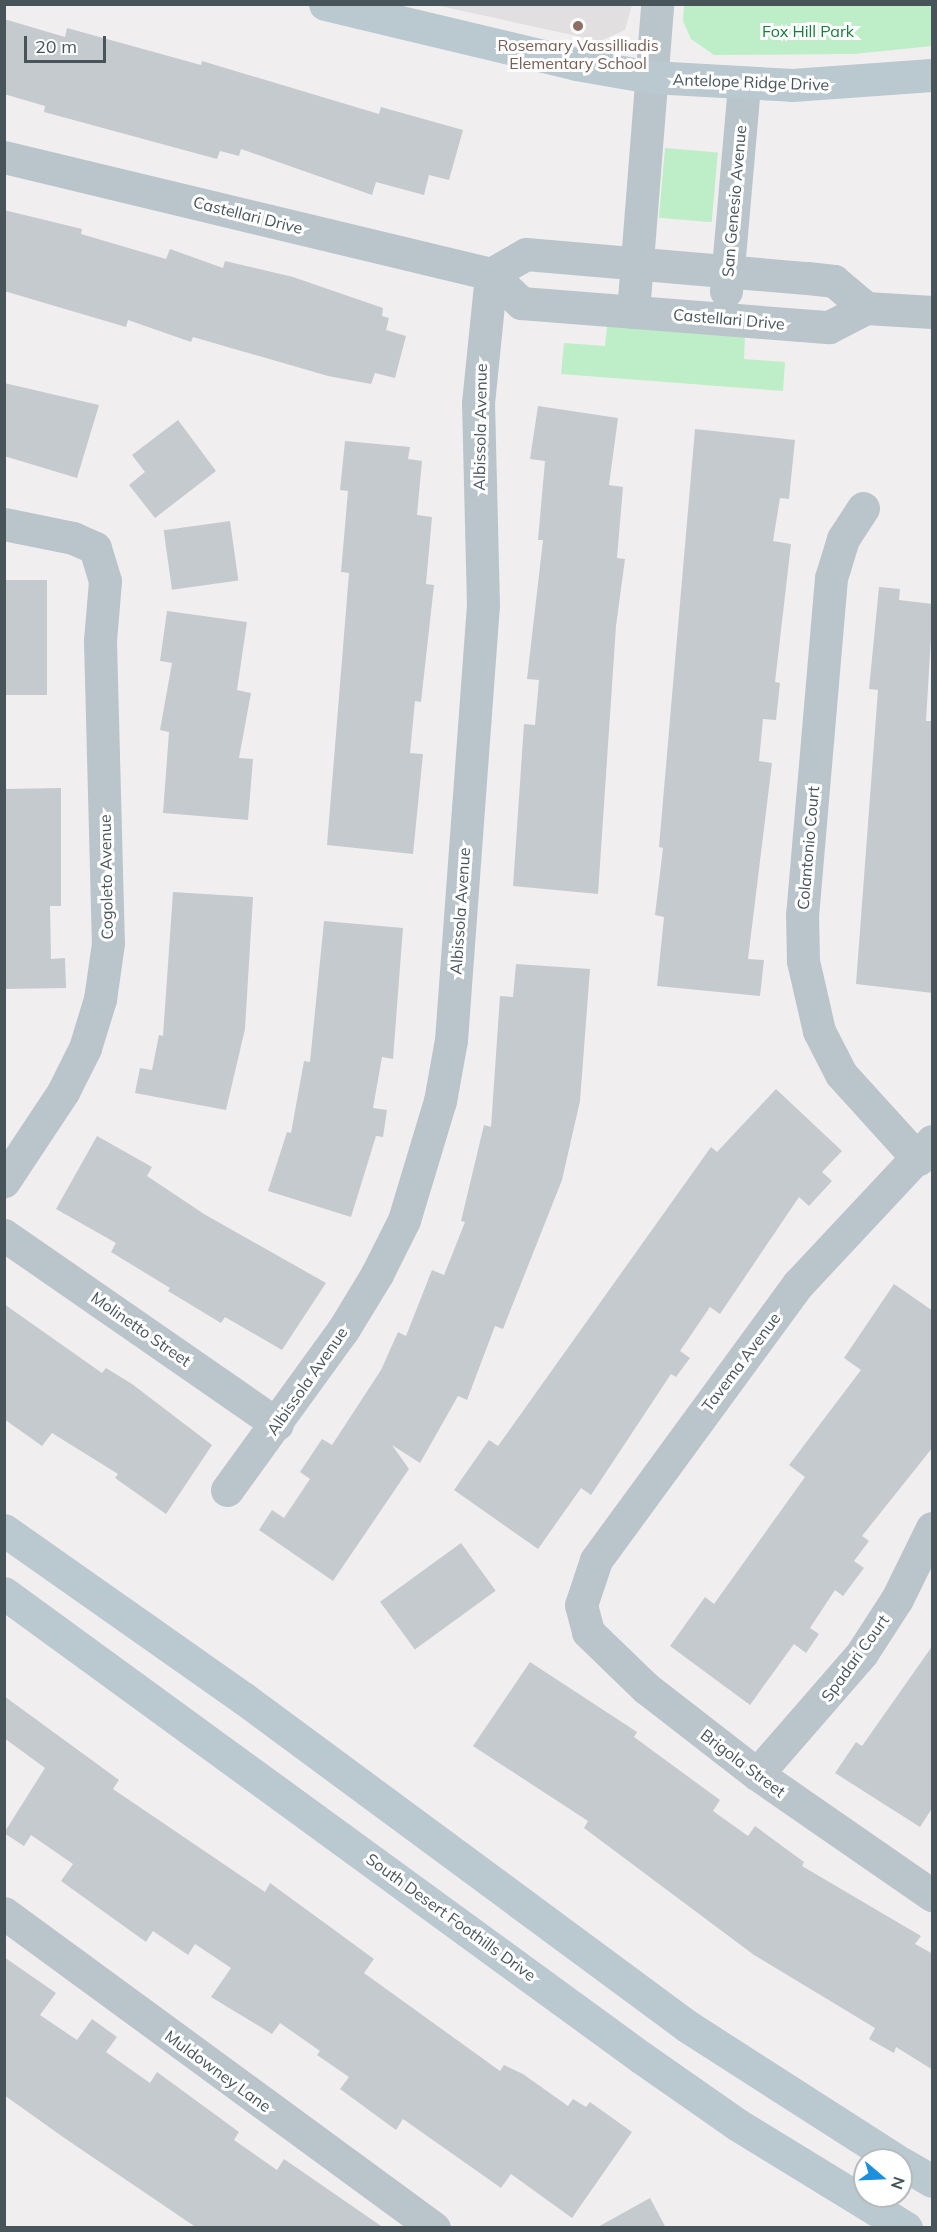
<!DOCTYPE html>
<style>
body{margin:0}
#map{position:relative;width:937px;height:2232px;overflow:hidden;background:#f1eeef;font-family:Mulish,sans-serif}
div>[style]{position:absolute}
.education>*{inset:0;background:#e2dfe0}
.green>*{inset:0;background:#bdeec8;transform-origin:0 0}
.building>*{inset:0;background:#c5cace;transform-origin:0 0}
.street>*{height:33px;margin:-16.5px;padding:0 16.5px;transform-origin:16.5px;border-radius:16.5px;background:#bac5cb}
.secondary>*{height:33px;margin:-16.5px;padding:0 16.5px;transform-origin:16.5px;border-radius:16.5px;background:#bac8d0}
.dots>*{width:16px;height:16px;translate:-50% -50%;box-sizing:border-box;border:3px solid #fff;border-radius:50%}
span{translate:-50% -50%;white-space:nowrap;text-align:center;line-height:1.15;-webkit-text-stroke:6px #fff;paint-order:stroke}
.park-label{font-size:16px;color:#187c3a}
.education-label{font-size:16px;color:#785e54}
.street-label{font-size:16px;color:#47555b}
.frame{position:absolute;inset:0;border:6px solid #47555b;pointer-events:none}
.north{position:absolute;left:853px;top:2148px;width:60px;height:60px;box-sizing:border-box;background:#fff;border:2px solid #b5bbbd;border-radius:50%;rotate:109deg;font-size:16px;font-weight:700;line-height:24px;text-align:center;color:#47555b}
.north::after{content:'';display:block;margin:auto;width:21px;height:27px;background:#1c90dd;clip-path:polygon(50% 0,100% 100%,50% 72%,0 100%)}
.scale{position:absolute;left:24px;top:36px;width:82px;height:27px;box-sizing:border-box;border:3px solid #47555b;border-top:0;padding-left:8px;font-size:18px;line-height:21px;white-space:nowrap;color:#47555b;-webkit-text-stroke:4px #fff;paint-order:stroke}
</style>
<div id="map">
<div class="education">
<div style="clip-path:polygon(435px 5px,632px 5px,625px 30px,600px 41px)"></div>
</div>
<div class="green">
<div style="clip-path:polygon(684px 5px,932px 5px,932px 46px,854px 54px,714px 55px,691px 39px,683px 21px)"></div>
<div style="left:665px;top:148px;width:53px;height:70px;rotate:5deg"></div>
<div style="clip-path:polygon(607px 326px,745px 336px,744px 359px,785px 362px,783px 391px,561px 374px,564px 343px,605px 346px)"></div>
</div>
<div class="building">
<div style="clip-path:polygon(4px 19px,65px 37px,67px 28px,201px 65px,202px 61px,379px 114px,381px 107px,463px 130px,449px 180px,429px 175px,424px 195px,376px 182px,372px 195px,241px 149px,239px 156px,220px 151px,217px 159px,44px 112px,45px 106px,4px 94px)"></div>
<div style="clip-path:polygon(4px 210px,82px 229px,81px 234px,166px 259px,170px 249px,223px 268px,225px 261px,293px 277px,383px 308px,382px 316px,389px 318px,386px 330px,406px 336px,395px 378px,375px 373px,371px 384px,328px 376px,193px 337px,191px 342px,128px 320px,126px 327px,4px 291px)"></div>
<div style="clip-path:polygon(4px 383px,99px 405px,77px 478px,4px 456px)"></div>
<div style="clip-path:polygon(538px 406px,618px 418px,609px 485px,623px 487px,617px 558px,625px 559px,616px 626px,598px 894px,513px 886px,524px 724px,535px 725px,539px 680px,527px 679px,543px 540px,538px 540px,545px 461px,530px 459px)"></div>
<div style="clip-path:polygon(178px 420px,216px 471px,155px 518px,129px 485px,145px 472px,132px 455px)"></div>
<div style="clip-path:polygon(695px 429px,795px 440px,789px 499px,780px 498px,773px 541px,791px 544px,775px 682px,780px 683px,776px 720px,763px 719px,759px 761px,772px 763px,748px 959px,764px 960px,760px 996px,657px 986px,664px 917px,655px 915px,663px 848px,659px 847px)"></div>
<div style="clip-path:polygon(345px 441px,410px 447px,408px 459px,422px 461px,417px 515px,432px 517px,426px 584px,434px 585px,421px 702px,415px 701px,410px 753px,423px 754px,413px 854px,327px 845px,349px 573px,341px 572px,348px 491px,340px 490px)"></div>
<div style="left:230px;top:521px;width:60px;height:67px;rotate:82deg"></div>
<div style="left:47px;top:580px;width:115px;height:43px;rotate:90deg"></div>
<div style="clip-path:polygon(879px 587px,900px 589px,899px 600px,933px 604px,926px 721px,933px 721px,933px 993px,856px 984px,878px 690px,869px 689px)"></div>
<div style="clip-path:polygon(167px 611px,247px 622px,237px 690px,251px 693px,239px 758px,253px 759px,248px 820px,163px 813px,169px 732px,160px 730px,172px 663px,160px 661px)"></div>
<div style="clip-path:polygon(61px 788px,61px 906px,50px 906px,51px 959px,65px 958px,66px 988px,4px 989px,4px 789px)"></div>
<div style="clip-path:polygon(173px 892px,253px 897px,245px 1029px,226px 1110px,135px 1093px,140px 1068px,152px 1070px,159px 1035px,163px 1036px)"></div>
<div style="clip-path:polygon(324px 921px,403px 928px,393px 1059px,382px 1057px,373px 1108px,387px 1110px,383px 1137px,376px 1136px,351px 1217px,268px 1191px,287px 1132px,291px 1133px,304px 1061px,310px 1062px)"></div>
<div style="clip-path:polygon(516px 964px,590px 969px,580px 1101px,562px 1180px,503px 1329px,495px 1326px,467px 1400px,458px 1396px,420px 1463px,392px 1445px,409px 1469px,333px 1581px,259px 1530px,272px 1510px,284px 1518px,310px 1479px,300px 1472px,322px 1439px,332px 1445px,381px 1370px,398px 1332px,406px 1336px,432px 1270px,444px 1275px,465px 1222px,461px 1221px,484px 1125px,491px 1127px,500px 996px,513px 997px)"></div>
<div style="clip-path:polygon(776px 1089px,842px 1151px,822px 1172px,832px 1181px,809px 1206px,799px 1197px,720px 1314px,710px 1307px,680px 1351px,690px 1358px,676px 1377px,671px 1374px,591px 1495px,581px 1488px,538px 1549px,454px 1490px,489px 1440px,498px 1446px,711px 1147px,717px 1152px)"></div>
<div style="clip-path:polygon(97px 1136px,152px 1167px,147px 1176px,204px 1214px,326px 1283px,282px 1350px,225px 1317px,221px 1323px,168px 1291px,170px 1288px,111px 1252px,116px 1243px,56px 1209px)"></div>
<div style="clip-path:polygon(894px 1284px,933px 1311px,933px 1447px,862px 1536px,869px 1541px,854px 1561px,864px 1568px,843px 1596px,835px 1590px,810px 1628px,819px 1634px,806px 1653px,794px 1644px,750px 1705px,670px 1646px,705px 1597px,714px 1604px,805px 1477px,789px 1465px,861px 1370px,844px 1358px)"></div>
<div style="clip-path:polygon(4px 1304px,102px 1373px,106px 1368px,132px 1384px,212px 1445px,166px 1514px,115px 1478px,118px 1474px,52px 1433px,42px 1446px,4px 1419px)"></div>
<div style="left:461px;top:1543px;width:59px;height:100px;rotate:54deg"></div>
<div style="clip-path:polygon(933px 1645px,933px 1807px,920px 1827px,835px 1773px,856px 1742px,862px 1746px)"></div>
<div style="clip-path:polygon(530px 1662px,637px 1732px,634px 1737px,720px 1800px,713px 1811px,748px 1836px,755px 1826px,804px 1862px,802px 1866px,921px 1936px,915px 1944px,933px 1954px,933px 2070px,896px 2047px,894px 2053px,869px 2039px,875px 2028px,754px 1955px,584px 1828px,588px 1821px,473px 1746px)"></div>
<div style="clip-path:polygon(4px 1696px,119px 1780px,113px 1789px,265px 1892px,270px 1883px,374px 1959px,364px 1973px,500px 2071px,504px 2065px,523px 2074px,568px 2106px,573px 2099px,586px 2107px,590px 2102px,632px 2132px,572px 2218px,511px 2174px,501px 2188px,403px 2119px,396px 2130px,340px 2089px,349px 2077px,317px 2055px,320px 2051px,280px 2023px,272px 2034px,211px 1997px,231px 1968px,195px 1944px,188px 1955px,153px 1931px,146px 1942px,61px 1881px,73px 1864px,31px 1835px,24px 1846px,4px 1833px,45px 1768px,4px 1738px)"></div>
<div style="clip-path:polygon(4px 1957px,56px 1993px,40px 2015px,77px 2040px,92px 2019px,117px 2037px,106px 2052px,150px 2083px,157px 2072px,239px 2132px,234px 2140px,277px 2170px,284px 2159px,384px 2228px,197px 2228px,63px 2137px,4px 2095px)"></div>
<div style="clip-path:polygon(650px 2198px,666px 2228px,596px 2228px)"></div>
</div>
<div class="street">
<div style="left:4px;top:157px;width:501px;rotate:13.51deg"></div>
<div style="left:491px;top:274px;width:42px;rotate:44deg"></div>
<div style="left:521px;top:303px;width:309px;rotate:4.5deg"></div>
<div style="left:829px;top:327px;width:42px;rotate:-27.2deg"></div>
<div style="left:866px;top:308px;width:66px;rotate:3.5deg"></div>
<div style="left:491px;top:274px;width:40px;rotate:-29.7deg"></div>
<div style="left:526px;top:254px;width:282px;rotate:4.9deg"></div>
<div style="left:807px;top:278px;width:27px;rotate:6deg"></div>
<div style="left:834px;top:281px;width:42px;rotate:40.2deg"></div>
<div style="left:726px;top:291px;width:208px;rotate:-85deg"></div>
<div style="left:633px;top:312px;width:309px;rotate:-85.5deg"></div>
<div style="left:863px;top:508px;width:37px;rotate:123deg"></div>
<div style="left:843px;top:539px;width:41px;rotate:107.1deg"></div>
<div style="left:831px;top:578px;width:337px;rotate:94.9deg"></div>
<div style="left:802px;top:914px;width:47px;rotate:88.8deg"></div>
<div style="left:803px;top:961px;width:72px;rotate:77.1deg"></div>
<div style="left:819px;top:1031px;width:48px;rotate:62.9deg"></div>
<div style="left:841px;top:1074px;width:115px;rotate:47.8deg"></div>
<div style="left:4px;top:524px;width:70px;rotate:11.5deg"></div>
<div style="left:73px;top:538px;width:24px;rotate:24deg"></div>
<div style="left:95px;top:548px;width:34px;rotate:73deg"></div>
<div style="left:105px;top:581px;width:60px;rotate:94.8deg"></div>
<div style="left:100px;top:641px;width:302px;rotate:88.5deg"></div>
<div style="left:108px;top:943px;width:57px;rotate:98.1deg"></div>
<div style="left:100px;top:999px;width:51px;rotate:107deg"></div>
<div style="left:85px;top:1048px;width:49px;rotate:116.6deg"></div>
<div style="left:63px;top:1092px;width:107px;rotate:123.5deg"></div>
<div style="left:932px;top:1141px;width:196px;rotate:133.1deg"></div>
<div style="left:798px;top:1284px;width:342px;rotate:126.2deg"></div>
<div style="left:596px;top:1560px;width:47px;rotate:108.4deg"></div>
<div style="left:581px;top:1605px;width:28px;rotate:75deg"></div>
<div style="left:588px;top:1632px;width:81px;rotate:44deg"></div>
<div style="left:646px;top:1688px;width:140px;rotate:37.8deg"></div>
<div style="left:757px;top:1774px;width:213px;rotate:34.7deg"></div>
<div style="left:4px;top:1235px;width:332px;rotate:34.7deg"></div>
<div style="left:227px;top:1490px;width:198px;rotate:-54.1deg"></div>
<div style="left:343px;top:1330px;width:66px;rotate:-58.7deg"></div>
<div style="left:377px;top:1274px;width:60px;rotate:-63.4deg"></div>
<div style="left:404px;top:1220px;width:124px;rotate:-73.2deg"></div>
<div style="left:440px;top:1101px;width:62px;rotate:-79.8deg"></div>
<div style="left:451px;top:1040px;width:435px;rotate:-85.8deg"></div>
<div style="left:483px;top:606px;width:203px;rotate:-91.4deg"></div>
<div style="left:478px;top:403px;width:130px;rotate:-84.2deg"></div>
<div style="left:757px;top:1774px;width:160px;rotate:-49deg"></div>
<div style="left:862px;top:1653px;width:64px;rotate:-57.1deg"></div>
<div style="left:897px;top:1599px;width:79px;rotate:-63.8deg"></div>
<div style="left:4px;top:1913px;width:533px;rotate:36.22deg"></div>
</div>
<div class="secondary">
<div style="left:325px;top:4px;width:258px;rotate:13.4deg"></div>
<div style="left:576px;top:64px;width:76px;rotate:9.8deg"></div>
<div style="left:651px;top:77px;width:141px;rotate:3.2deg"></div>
<div style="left:792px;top:85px;width:140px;rotate:-4.1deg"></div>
<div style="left:4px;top:1530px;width:292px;rotate:35.1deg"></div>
<div style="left:243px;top:1698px;width:552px;rotate:36.45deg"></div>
<div style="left:687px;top:2026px;width:248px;rotate:32.7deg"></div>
<div style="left:4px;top:1593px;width:789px;rotate:36.09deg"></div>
<div style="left:642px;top:2058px;width:117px;rotate:34.9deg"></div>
<div style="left:738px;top:2125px;width:197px;rotate:31.5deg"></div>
<div style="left:901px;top:2163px;width:36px;rotate:30deg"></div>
</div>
<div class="dots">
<div style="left:578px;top:26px;background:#8d6e63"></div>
</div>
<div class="park-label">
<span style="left:808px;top:31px">Fox Hill Park</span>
</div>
<div class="education-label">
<span style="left:578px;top:54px">Rosemary Vassilliadis<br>Elementary School</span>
</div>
<div class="street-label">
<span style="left:751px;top:82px;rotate:2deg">Antelope Ridge Drive</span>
<span style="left:734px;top:201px;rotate:-85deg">San Genesio Avenue</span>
<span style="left:248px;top:215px;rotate:14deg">Castellari Drive</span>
<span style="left:729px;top:319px;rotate:5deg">Castellari Drive</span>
<span style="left:480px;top:427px;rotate:-89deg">Albissola Avenue</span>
<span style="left:808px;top:848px;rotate:-85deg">Colantonio Court</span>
<span style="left:106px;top:877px;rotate:-91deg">Cogoleto Avenue</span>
<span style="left:460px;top:911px;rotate:-86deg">Albissola Avenue</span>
<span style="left:141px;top:1329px;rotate:35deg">Molinetto Street</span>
<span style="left:741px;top:1362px;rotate:-53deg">Tavema Avenue</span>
<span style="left:307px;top:1381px;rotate:-55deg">Albissola Avenue</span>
<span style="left:855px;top:1658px;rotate:-54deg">Spadari Court</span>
<span style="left:743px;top:1763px;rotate:37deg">Brigola Street</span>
<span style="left:451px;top:1917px;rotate:36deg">South Desert Foothills Drive</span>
<span style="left:218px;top:2071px;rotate:36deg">Muldowney Lane</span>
</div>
<div class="frame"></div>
<div class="north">N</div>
<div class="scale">20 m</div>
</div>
